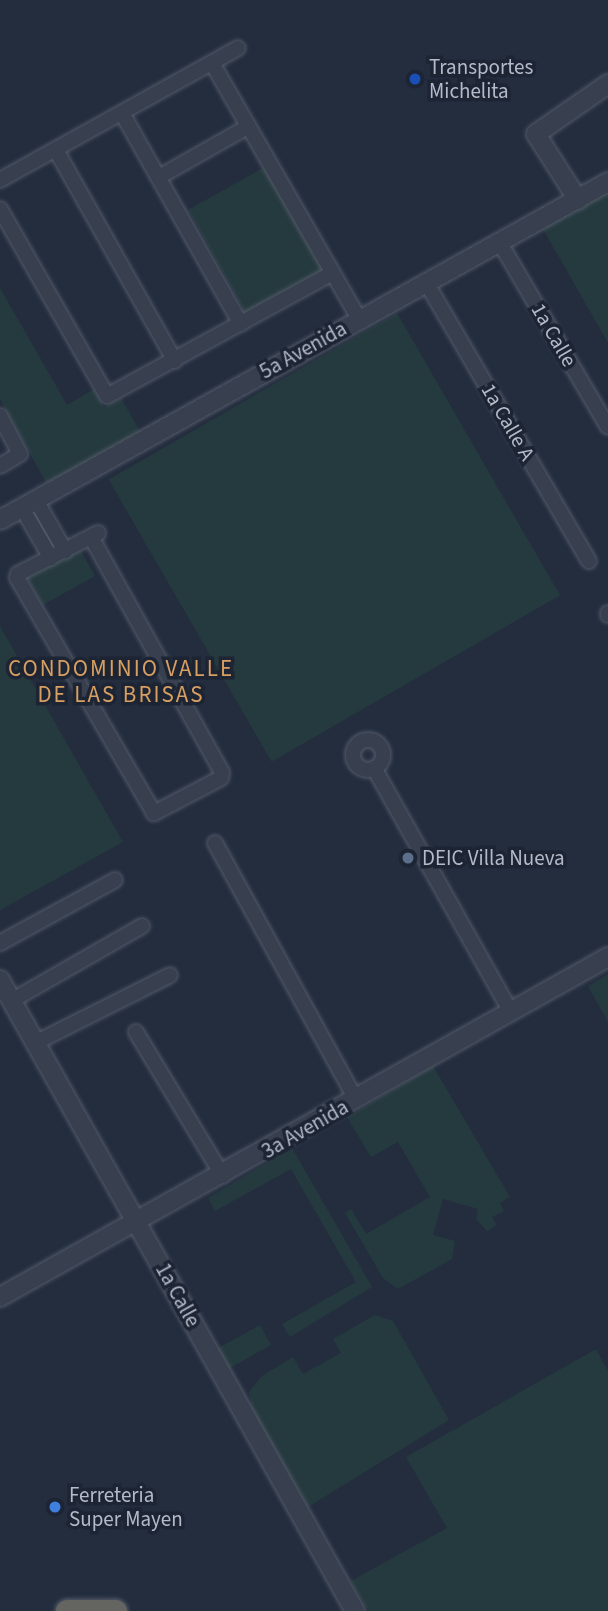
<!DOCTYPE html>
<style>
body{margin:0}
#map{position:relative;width:608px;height:1611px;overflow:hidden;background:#232d3e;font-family:"Source Sans 3",sans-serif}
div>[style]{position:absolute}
.green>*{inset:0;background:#253a3f;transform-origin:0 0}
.roads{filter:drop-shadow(0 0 2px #535a69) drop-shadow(0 0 2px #535a69)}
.minor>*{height:14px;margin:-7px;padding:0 7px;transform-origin:7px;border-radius:7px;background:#383f4e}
.minor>.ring{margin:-7px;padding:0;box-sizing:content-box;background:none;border:14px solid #383f4e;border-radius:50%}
.tertiary>*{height:18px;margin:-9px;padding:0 9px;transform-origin:9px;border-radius:9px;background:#383f4e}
.trunk>*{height:23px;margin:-11.5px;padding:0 11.5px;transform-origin:11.5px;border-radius:11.5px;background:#646461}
.dots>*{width:19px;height:19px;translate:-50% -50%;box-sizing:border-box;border:4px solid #1d2433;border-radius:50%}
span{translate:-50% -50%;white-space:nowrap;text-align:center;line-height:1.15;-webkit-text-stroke:7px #1d2433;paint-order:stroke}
.poi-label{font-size:21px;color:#b3bac9}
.left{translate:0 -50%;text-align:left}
.street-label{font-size:21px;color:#b3bac9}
.neighbourhood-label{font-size:23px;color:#d79f61;letter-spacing:2px}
</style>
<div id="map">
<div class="green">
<div style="left:265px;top:167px;width:118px;height:88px;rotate:61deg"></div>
<div style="clip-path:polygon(608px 192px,608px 343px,543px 229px)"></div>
<div style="clip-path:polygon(0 288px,67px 405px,94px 389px,104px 407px,121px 398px,140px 431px,48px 486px,0 399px)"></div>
<div style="left:397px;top:313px;width:326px;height:333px;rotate:60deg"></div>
<div style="left:80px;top:549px;width:31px;height:60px;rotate:61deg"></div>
<div style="clip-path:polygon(0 626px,123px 842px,0 910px)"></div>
<div style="clip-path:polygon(608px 974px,608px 1022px,588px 986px)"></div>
<div style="clip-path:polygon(433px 1066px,510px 1197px,500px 1203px,504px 1211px,492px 1217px,497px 1225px,487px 1231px,476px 1219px,478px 1209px,443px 1199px,433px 1235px,455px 1241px,452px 1259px,398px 1289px,383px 1278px,345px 1213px,351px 1209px,366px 1234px,430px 1197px,398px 1142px,371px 1157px,347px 1117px)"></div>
<div style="clip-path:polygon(292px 1148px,372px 1287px,290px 1337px,282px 1324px,356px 1282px,291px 1169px,215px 1211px,208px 1198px)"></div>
<div style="clip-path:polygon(375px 1315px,393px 1321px,449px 1420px,308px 1507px,252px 1410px,249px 1392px,262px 1376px,293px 1357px,303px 1374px,341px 1353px,333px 1339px)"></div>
<div style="left:260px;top:1325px;width:23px;height:48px;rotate:61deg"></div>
<div style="clip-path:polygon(596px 1349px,608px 1371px,608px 1611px,368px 1611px,351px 1581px,447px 1528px,406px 1457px)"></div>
</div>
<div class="roads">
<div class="minor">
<div style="left:212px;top:63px;width:295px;rotate:60.1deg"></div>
<div style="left:122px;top:113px;width:242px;rotate:60.6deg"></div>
<div style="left:56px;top:150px;width:242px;rotate:60.6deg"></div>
<div style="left:159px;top:177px;width:103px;rotate:-29.5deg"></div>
<div style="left:0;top:180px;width:272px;rotate:-29deg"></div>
<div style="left:0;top:209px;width:215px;rotate:60.2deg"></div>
<div style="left:107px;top:396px;width:257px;rotate:-28.6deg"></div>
<div style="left:500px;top:243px;width:213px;rotate:59.6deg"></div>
<div style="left:427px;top:284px;width:321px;rotate:59.7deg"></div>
<div style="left:0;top:416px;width:43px;rotate:62.2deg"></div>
<div style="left:20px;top:454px;width:23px;rotate:149deg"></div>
<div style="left:36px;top:500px;width:59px;rotate:60.4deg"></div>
<div style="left:22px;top:508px;width:58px;rotate:59.9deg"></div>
<div style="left:91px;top:537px;width:269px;rotate:60.9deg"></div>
<div style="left:222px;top:772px;width:6px;rotate:99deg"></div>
<div style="left:221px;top:778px;width:76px;rotate:152.4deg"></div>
<div style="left:154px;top:813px;width:272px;rotate:-120.2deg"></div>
<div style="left:17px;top:578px;width:4px;rotate:-76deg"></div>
<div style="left:18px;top:574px;width:90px;rotate:-27.1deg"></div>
<div style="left:608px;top:613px;width:2px;rotate:90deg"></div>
<div class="ring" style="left:353px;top:740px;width:16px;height:16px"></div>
<div style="left:374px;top:768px;width:280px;rotate:60.7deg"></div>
<div style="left:215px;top:843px;width:293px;rotate:61.2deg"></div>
<div style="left:0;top:943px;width:131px;rotate:-28.7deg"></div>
<div style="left:11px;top:1001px;width:151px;rotate:-29.8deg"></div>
<div style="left:136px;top:1032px;width:168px;rotate:58.9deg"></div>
<div style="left:35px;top:1043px;width:151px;rotate:-26.7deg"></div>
</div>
<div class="tertiary">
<div style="left:578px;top:200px;width:78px;rotate:-122.5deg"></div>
<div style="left:536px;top:134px;width:88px;rotate:-34.8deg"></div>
<div style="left:0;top:520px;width:696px;rotate:-29.07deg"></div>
<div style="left:0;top:980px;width:724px;rotate:60.64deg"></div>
<div style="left:0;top:1297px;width:697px;rotate:-29.21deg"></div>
</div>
<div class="trunk">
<div style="left:67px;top:1611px;width:48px"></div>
</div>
</div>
<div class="dots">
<div style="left:415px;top:79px;background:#1a4fb4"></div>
<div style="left:408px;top:858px;background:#5c6f8a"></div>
<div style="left:55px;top:1507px;background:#3f7fe0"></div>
</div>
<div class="poi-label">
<span class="left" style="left:429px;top:79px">Transportes<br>Michelita</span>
<span class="left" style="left:422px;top:858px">DEIC Villa Nueva</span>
<span class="left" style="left:69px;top:1507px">Ferreteria<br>Super Mayen</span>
</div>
<div class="street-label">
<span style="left:554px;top:335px;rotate:60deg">1a Calle</span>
<span style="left:303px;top:350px;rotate:-29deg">5a Avenida</span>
<span style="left:508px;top:422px;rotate:60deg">1a Calle A</span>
<span style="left:305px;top:1129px;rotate:-30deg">3a Avenida</span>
<span style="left:178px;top:1295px;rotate:61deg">1a Calle</span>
</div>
<div class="neighbourhood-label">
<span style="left:121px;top:682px">CONDOMINIO VALLE<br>DE LAS BRISAS</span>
</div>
</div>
